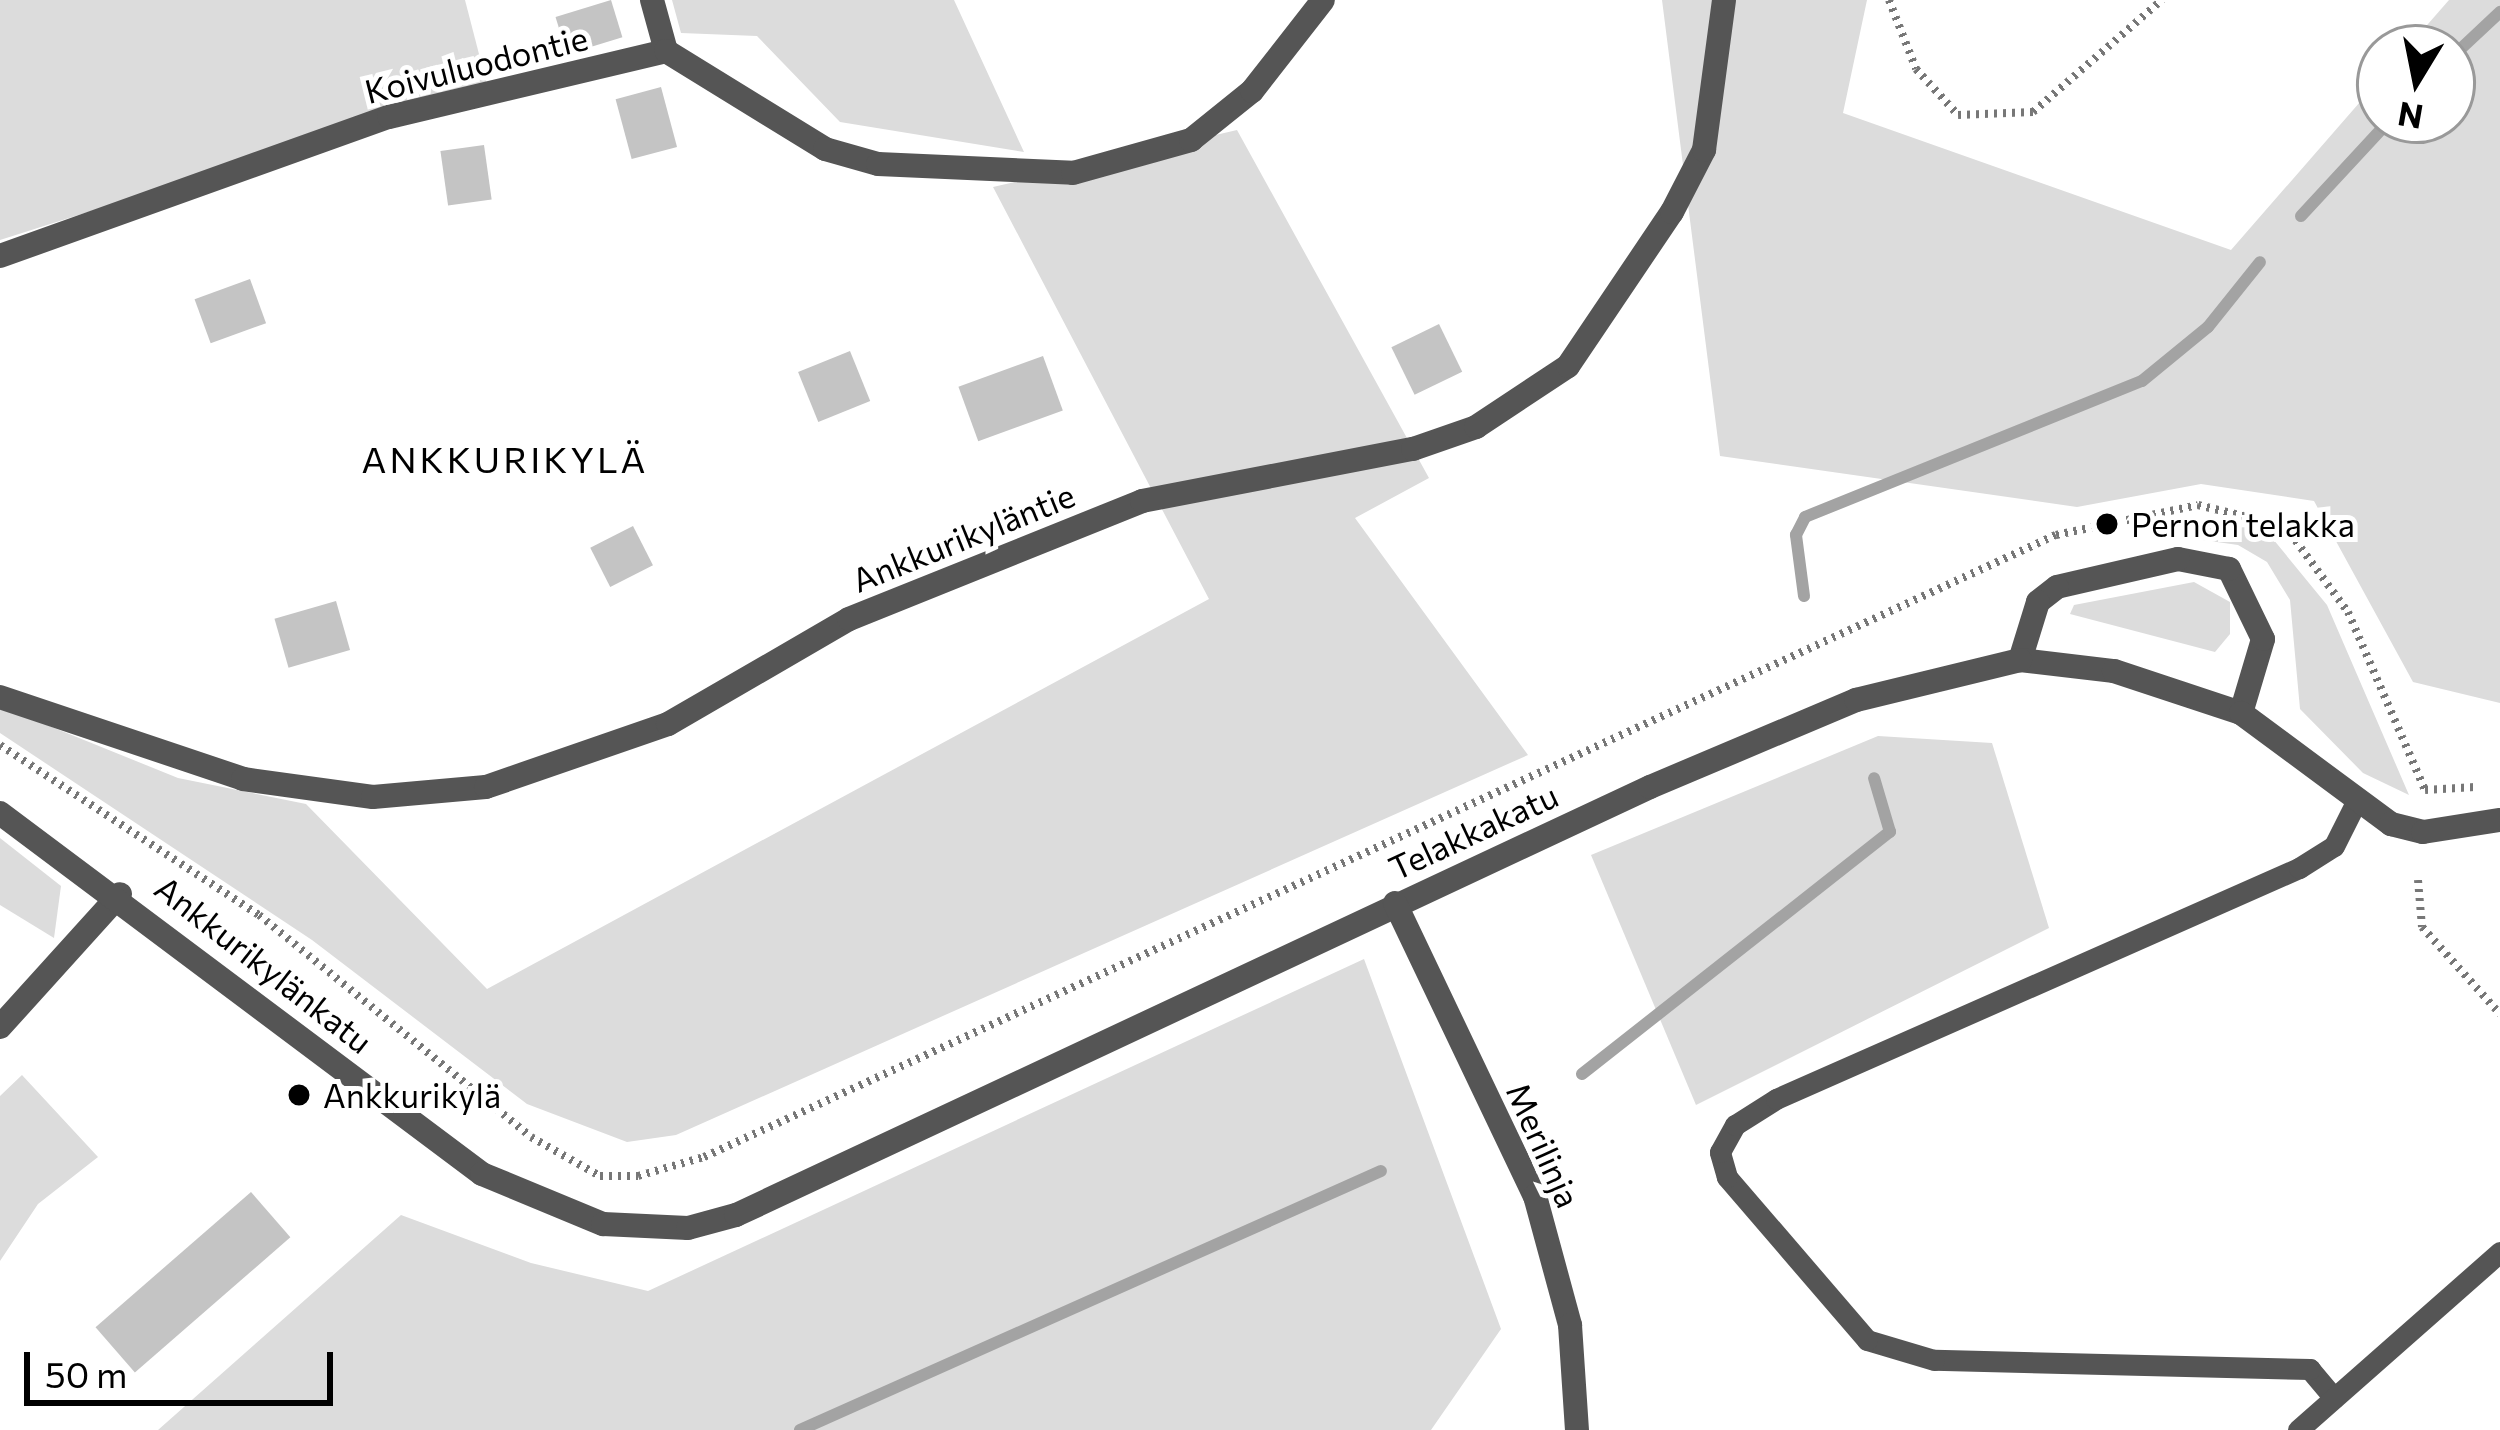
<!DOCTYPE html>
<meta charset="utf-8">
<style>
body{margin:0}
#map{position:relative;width:2500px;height:1430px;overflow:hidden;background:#fff;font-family:Commissioner,sans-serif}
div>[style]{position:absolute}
.green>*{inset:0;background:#dcdcdc}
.stream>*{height:12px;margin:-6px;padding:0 6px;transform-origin:6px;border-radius:6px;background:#a3a3a3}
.building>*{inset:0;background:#c4c4c4;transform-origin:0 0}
.path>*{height:8px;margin-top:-4px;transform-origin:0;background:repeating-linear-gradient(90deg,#777 0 3px,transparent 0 9px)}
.service>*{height:21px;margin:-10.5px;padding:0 10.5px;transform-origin:10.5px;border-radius:10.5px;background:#555}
.minor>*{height:24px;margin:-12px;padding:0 12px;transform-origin:12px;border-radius:12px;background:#555}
.tertiary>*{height:24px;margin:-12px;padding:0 12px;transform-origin:12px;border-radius:12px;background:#555}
.dots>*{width:33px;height:33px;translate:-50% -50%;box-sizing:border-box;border:6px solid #fff;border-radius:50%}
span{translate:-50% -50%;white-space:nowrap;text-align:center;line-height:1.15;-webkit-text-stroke:10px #fff;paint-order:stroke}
.street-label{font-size:33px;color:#000}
.poi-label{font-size:33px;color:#000}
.left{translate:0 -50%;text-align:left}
.neighbourhood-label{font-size:36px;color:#000;letter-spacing:3px}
.north{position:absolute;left:2356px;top:24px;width:120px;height:120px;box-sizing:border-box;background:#fff;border:3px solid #999;border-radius:50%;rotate:190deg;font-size:33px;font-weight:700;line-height:48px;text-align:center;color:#000}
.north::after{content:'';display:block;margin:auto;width:42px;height:54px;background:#000;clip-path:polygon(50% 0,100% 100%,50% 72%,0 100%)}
.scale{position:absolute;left:24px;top:1352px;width:309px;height:54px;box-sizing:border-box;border:6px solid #000;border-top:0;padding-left:15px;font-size:36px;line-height:42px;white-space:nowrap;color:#000;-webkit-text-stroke:9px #fff;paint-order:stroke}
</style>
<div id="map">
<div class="green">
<div style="clip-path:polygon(0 0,465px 0,487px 85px,0 240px)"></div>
<div style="clip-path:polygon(672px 0,954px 0,1024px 152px,840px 122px,757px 36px,681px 33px)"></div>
<div style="clip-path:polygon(1662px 0,1867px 0,1843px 113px,2231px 250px,2380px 79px,2380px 120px,2452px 120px,2452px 48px,2407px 48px,2449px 0,2500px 0,2500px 703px,2413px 682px,2314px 501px,2201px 484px,2077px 507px,1720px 456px)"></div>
<div style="clip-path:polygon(1237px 130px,1429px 478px,1355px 518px,1528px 755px,676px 1135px,627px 1142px,527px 1104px,312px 940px,0 733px,0 706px,178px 778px,306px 804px,487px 989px,1209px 599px,993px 187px)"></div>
<div style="clip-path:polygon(2220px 521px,2264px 528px,2327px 605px,2409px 795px,2363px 773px,2300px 709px,2290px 600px,2267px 562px,2238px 545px,2196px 539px)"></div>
<div style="clip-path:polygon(2194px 582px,2230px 602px,2230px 634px,2215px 652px,2070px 614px,2074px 605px)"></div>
<div style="clip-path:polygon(1878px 736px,1992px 743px,2049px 928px,1696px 1105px,1591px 855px)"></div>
<div style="clip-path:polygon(0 838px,61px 886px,54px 938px,0 905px)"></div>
<div style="clip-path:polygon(1364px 959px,1501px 1329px,1431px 1430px,158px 1430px,401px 1215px,531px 1263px,648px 1291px)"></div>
<div style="clip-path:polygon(22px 1075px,98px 1157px,38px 1204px,0 1261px,0 1096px)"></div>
</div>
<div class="stream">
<div style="left:2452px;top:57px;width:66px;rotate:-43.2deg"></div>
<div style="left:2301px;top:216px;width:131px;rotate:-47.2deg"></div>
<div style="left:1804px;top:596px;width:62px;rotate:-97.5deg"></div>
<div style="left:1796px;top:535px;width:20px;rotate:-63deg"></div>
<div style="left:1805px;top:517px;width:363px;rotate:-22deg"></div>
<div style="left:2142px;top:381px;width:85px;rotate:-39.3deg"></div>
<div style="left:2208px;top:327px;width:83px;rotate:-51.3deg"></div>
<div style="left:1582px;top:1074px;width:392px;rotate:-38.2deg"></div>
<div style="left:1890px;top:832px;width:56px;rotate:-106.5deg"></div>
<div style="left:800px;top:1430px;width:636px;rotate:-24.03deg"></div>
</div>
<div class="building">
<div style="left:611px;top:0;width:39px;height:58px;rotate:73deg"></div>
<div style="left:661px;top:87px;width:62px;height:47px;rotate:75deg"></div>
<div style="left:484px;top:145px;width:55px;height:44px;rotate:82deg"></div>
<div style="left:250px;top:279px;width:47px;height:59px;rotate:70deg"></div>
<div style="left:1439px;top:324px;width:53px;height:53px;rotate:64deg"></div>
<div style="left:850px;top:351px;width:54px;height:56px;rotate:68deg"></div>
<div style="left:1043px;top:356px;width:58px;height:90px;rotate:70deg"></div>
<div style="left:633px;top:526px;width:44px;height:48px;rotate:63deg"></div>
<div style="left:336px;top:601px;width:51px;height:64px;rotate:74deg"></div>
<div style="left:251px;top:1192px;width:60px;height:206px;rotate:49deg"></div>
</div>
<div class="path">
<div style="left:1889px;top:0;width:74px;rotate:68.6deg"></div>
<div style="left:1916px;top:69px;width:62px;rotate:47.6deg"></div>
<div style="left:1958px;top:115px;width:75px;rotate:-2.3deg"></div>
<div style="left:2033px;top:112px;width:171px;rotate:-41deg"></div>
<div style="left:0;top:745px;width:310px;rotate:33.3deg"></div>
<div style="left:259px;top:915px;width:351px;rotate:39.2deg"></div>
<div style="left:531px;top:1137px;width:79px;rotate:29.5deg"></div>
<div style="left:600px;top:1176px;width:38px"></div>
<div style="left:638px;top:1176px;width:69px;rotate:-16.1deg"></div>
<div style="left:704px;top:1157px;width:1488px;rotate:-24.71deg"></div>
<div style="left:2056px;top:535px;width:145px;rotate:-11.9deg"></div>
<div style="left:2198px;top:505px;width:89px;rotate:13.6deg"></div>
<div style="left:2285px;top:526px;width:107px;rotate:53.8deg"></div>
<div style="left:2348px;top:612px;width:194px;rotate:66.6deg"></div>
<div style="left:2425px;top:790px;width:50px;rotate:-3.4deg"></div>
<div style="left:2418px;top:880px;width:47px;rotate:85.1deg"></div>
<div style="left:2422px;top:927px;width:117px;rotate:48.1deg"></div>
</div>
<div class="service">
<div style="left:2334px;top:1398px;width:38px;rotate:-130deg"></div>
<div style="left:2310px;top:1369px;width:376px;rotate:-178.6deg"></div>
<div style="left:1934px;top:1360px;width:70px;rotate:-163.4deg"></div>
<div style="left:1867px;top:1340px;width:215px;rotate:-130.7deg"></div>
<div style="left:1727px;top:1177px;width:26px;rotate:-106deg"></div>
<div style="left:1720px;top:1152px;width:31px;rotate:-61deg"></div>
<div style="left:1735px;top:1125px;width:49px;rotate:-32.4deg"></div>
<div style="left:1776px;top:1099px;width:572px;rotate:-23.83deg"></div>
<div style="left:2299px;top:868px;width:41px;rotate:-32.2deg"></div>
<div style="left:2334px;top:846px;width:49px;rotate:-63.4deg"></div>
<div style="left:2298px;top:1430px;width:269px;rotate:-41.4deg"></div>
</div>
<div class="minor">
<div style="left:652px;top:0;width:53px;rotate:74.6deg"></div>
<div style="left:0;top:256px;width:413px;rotate:-19.7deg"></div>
<div style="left:389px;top:117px;width:285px;rotate:-13.4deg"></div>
<div style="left:666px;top:51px;width:187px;rotate:31.6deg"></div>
<div style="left:825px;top:149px;width:55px;rotate:15.8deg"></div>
<div style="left:878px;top:164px;width:195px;rotate:2.6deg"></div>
<div style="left:1073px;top:173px;width:123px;rotate:-15.6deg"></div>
<div style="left:1191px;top:140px;width:78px;rotate:-38.8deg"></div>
<div style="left:1252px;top:91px;width:115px;rotate:-52deg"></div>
<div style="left:0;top:697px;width:256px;rotate:18.6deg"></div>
<div style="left:243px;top:779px;width:131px;rotate:7.9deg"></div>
<div style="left:373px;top:797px;width:113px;rotate:-5.1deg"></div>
<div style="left:486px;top:787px;width:193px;rotate:-19.1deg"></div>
<div style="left:668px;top:724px;width:209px;rotate:-30.1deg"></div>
<div style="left:849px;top:619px;width:316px;rotate:-21.9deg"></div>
<div style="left:1142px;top:501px;width:276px;rotate:-10.9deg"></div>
<div style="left:1413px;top:449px;width:67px;rotate:-19.2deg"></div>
<div style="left:1476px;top:427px;width:110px;rotate:-33.5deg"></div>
<div style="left:1568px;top:366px;width:186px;rotate:-56deg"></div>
<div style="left:1672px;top:212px;width:70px;rotate:-62.7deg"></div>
<div style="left:1704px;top:150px;width:151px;rotate:-82.4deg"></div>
<div style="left:2241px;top:713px;width:77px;rotate:-73.4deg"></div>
<div style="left:2263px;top:639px;width:78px;rotate:-115.9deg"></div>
<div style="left:2229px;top:569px;width:52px;rotate:-168.9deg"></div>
<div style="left:2178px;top:559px;width:124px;rotate:167deg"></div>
<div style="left:2057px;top:587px;width:24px;rotate:142deg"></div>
<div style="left:2038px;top:602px;width:61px;rotate:107.2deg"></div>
<div style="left:2020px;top:660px;width:95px;rotate:6.7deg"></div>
<div style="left:2114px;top:671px;width:134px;rotate:18.3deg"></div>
<div style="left:2241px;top:713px;width:187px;rotate:36.5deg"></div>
<div style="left:2391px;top:824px;width:33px;rotate:14deg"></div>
<div style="left:2423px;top:832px;width:78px;rotate:-8.9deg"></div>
<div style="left:0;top:1027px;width:179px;rotate:-47.9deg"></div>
</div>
<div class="tertiary">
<div style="left:0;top:813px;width:602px;rotate:36.83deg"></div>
<div style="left:482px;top:1174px;width:131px;rotate:22.5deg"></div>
<div style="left:603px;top:1224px;width:85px;rotate:2.7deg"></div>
<div style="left:688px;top:1228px;width:50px;rotate:-15.2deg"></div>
<div style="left:736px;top:1215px;width:1009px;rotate:-25.09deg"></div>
<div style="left:1650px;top:787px;width:224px;rotate:-22.9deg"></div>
<div style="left:1856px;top:700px;width:169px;rotate:-13.7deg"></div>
<div style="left:1395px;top:903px;width:325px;rotate:64.5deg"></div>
<div style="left:1535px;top:1196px;width:134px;rotate:74.8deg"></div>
<div style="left:1570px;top:1325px;width:105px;rotate:86.2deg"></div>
</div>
<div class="dots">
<div style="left:2107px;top:524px;background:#000"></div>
<div style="left:299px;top:1095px;background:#000"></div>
</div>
<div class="street-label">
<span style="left:476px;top:64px;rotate:-14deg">Koivuluodontie</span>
<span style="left:963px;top:537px;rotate:-22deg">Ankkurikyläntie</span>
<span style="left:1473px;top:831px;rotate:-25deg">Telakkakatu</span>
<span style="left:264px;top:964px;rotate:38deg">Ankkurikylänkatu</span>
<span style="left:1544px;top:1145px;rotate:66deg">Merilinja</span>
</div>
<div class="poi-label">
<span class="left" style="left:2131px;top:524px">Pernon telakka</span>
<span class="left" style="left:323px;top:1095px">Ankkurikylä</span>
</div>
<div class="neighbourhood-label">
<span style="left:505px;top:459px">ANKKURIKYLÄ</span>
</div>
<div class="north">N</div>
<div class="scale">50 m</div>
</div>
